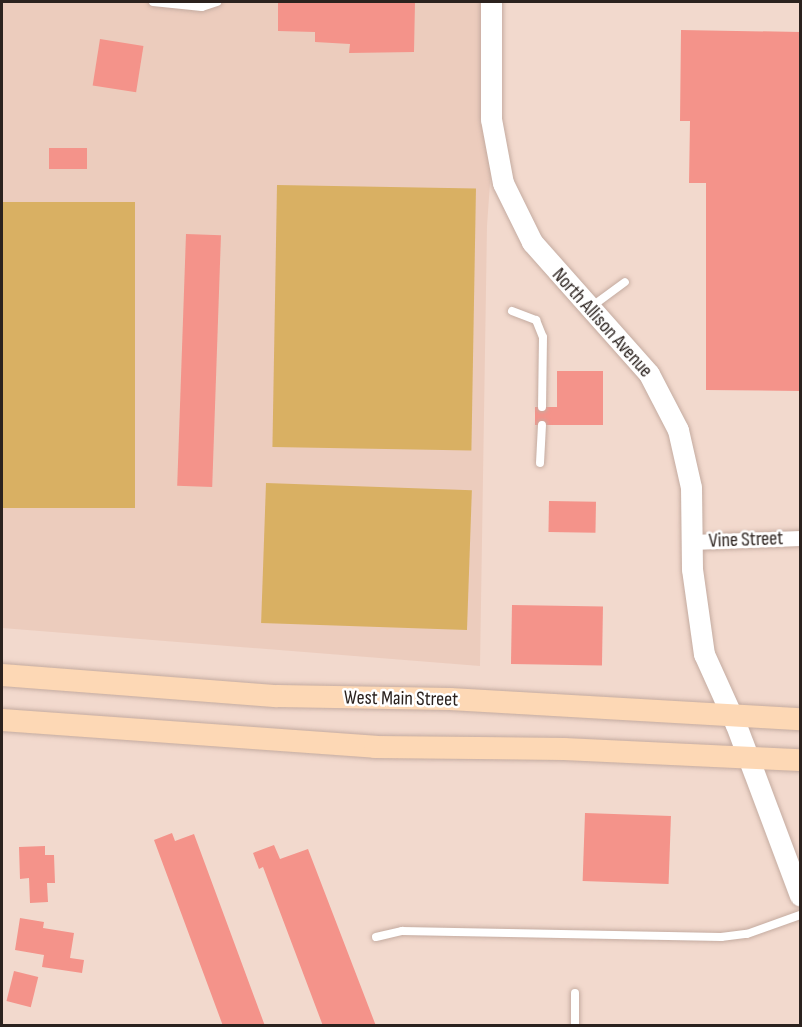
<!DOCTYPE html>
<style>
body{margin:0}
#map{position:relative;width:802px;height:1027px;overflow:hidden;background:#f2d9cd;font-family:"Sofia Sans Condensed",sans-serif}
div>[style]{position:absolute}
.built>*{inset:0;background:#ecccbd}
.green>*{inset:0;background:#d9b063;transform-origin:0 0}
.building>*{inset:0;background:#f4938a;transform-origin:0 0}
.roads{filter:drop-shadow(0 0 2px #c4aba0) drop-shadow(0 0 2px #c4aba0)}
.lane>*{height:8px;margin:-4px;padding:0 4px;transform-origin:4px;border-radius:4px;background:#fff}
.street>*{height:15px;margin:-7.5px;padding:0 7.5px;transform-origin:7.5px;border-radius:7.5px;background:#fff}
.secondary>*{height:21px;margin:-10.5px;padding:0 10.5px;transform-origin:10.5px;border-radius:10.5px;background:#fff}
.primary>*{height:22px;margin:-11px;padding:0 11px;transform-origin:11px;border-radius:11px;background:#fdd8b5}
span{translate:-50% -50%;white-space:nowrap;text-align:center;line-height:1.15;-webkit-text-stroke:5px #fff;paint-order:stroke}
.street-label{font-size:20px;color:#2b221e}
.frame{position:absolute;inset:0;border:3px solid #2b221e;pointer-events:none}
</style>
<div id="map">
<div class="built">
<div style="clip-path:polygon(2px 2px,491px 2px,493px 140px,487px 226px,480px 666px,2px 628px)"></div>
</div>
<div class="green">
<div style="left:277px;top:185px;width:199px;height:262px;rotate:1deg"></div>
<div style="left:2px;top:202px;width:133px;height:306px"></div>
<div style="left:266px;top:483px;width:206px;height:140px;rotate:2deg"></div>
</div>
<div class="building">
<div style="clip-path:polygon(278px 2px,415px 2px,414px 52px,349px 53px,350px 44px,315px 42px,315px 32px,278px 31px)"></div>
<div style="clip-path:polygon(681px 30px,800px 32px,800px 391px,706px 390px,706px 183px,689px 183px,690px 121px,680px 121px)"></div>
<div style="left:100px;top:39px;width:44px;height:47px;rotate:9deg"></div>
<div style="left:49px;top:148px;width:38px;height:21px"></div>
<div style="left:186px;top:234px;width:35px;height:252px;rotate:2deg"></div>
<div style="clip-path:polygon(557px 371px,603px 371px,603px 425px,535px 425px,535px 407px,557px 407px)"></div>
<div style="left:549px;top:501px;width:47px;height:31px;rotate:1deg"></div>
<div style="left:512px;top:605px;width:91px;height:59px;rotate:1deg"></div>
<div style="left:585px;top:813px;width:86px;height:68px;rotate:2deg"></div>
<div style="clip-path:polygon(172px 833px,175px 841px,194px 834px,265px 1026px,223px 1026px,154px 840px)"></div>
<div style="clip-path:polygon(274px 845px,280px 859px,308px 849px,376px 1026px,323px 1026px,263px 867px,259px 869px,253px 853px)"></div>
<div style="clip-path:polygon(45px 846px,45px 855px,54px 855px,55px 883px,47px 883px,48px 902px,30px 903px,29px 878px,20px 879px,19px 847px)"></div>
<div style="clip-path:polygon(20px 918px,44px 922px,43px 928px,74px 933px,70px 958px,84px 960px,82px 973px,42px 967px,44px 955px,15px 950px)"></div>
<div style="left:14px;top:971px;width:25px;height:31px;rotate:14deg"></div>
</div>
<div class="roads">
<div class="lane">
<div style="left:153px;top:2px;width:49px;rotate:5.8deg"></div>
<div style="left:202px;top:7px;width:16px;rotate:-18deg"></div>
<div style="left:591px;top:307px;width:42px;rotate:-36.3deg"></div>
<div style="left:512px;top:311px;width:26px;rotate:21deg"></div>
<div style="left:536px;top:320px;width:18px;rotate:68deg"></div>
<div style="left:543px;top:337px;width:70px;rotate:90.8deg"></div>
<div style="left:540px;top:463px;width:38px;rotate:-87deg"></div>
<div style="left:376px;top:937px;width:27px;rotate:-13deg"></div>
<div style="left:402px;top:931px;width:319px;rotate:1.1deg"></div>
<div style="left:721px;top:937px;width:26px;rotate:-7deg"></div>
<div style="left:747px;top:934px;width:56px;rotate:-19.7deg"></div>
<div style="left:575px;top:1026px;width:33px;rotate:-90deg"></div>
</div>
<div class="street">
<div style="left:692px;top:542px;width:108px;rotate:-2.1deg"></div>
</div>
<div class="secondary">
<div style="left:491px;top:2px;width:117px;rotate:90deg"></div>
<div style="left:491px;top:119px;width:65px;rotate:79.4deg"></div>
<div style="left:503px;top:183px;width:66px;rotate:63.8deg"></div>
<div style="left:532px;top:242px;width:176px;rotate:48.4deg"></div>
<div style="left:649px;top:374px;width:63px;rotate:62.6deg"></div>
<div style="left:678px;top:430px;width:58px;rotate:77.2deg"></div>
<div style="left:691px;top:487px;width:82px;rotate:89.3deg"></div>
<div style="left:692px;top:569px;width:86px;rotate:82deg"></div>
<div style="left:704px;top:654px;width:78px;rotate:65.7deg"></div>
<div style="left:736px;top:725px;width:182px;rotate:69.4deg"></div>
</div>
<div class="primary">
<div style="left:2px;top:675px;width:276px;rotate:4.4deg"></div>
<div style="left:277px;top:696px;width:173px;rotate:1deg"></div>
<div style="left:450px;top:699px;width:351px;rotate:3.3deg"></div>
<div style="left:2px;top:720px;width:374px;rotate:4.1deg"></div>
<div style="left:375px;top:747px;width:189px;rotate:0.6deg"></div>
<div style="left:564px;top:749px;width:236px;rotate:2.7deg"></div>
</div>
</div>
<div class="street-label">
<span style="left:602px;top:323px;rotate:48deg">North Allison Avenue</span>
<span style="left:746px;top:540px;rotate:-2deg">Vine Street</span>
<span style="left:401px;top:699px;rotate:1deg">West Main Street</span>
</div>
<div class="frame"></div>
</div>
